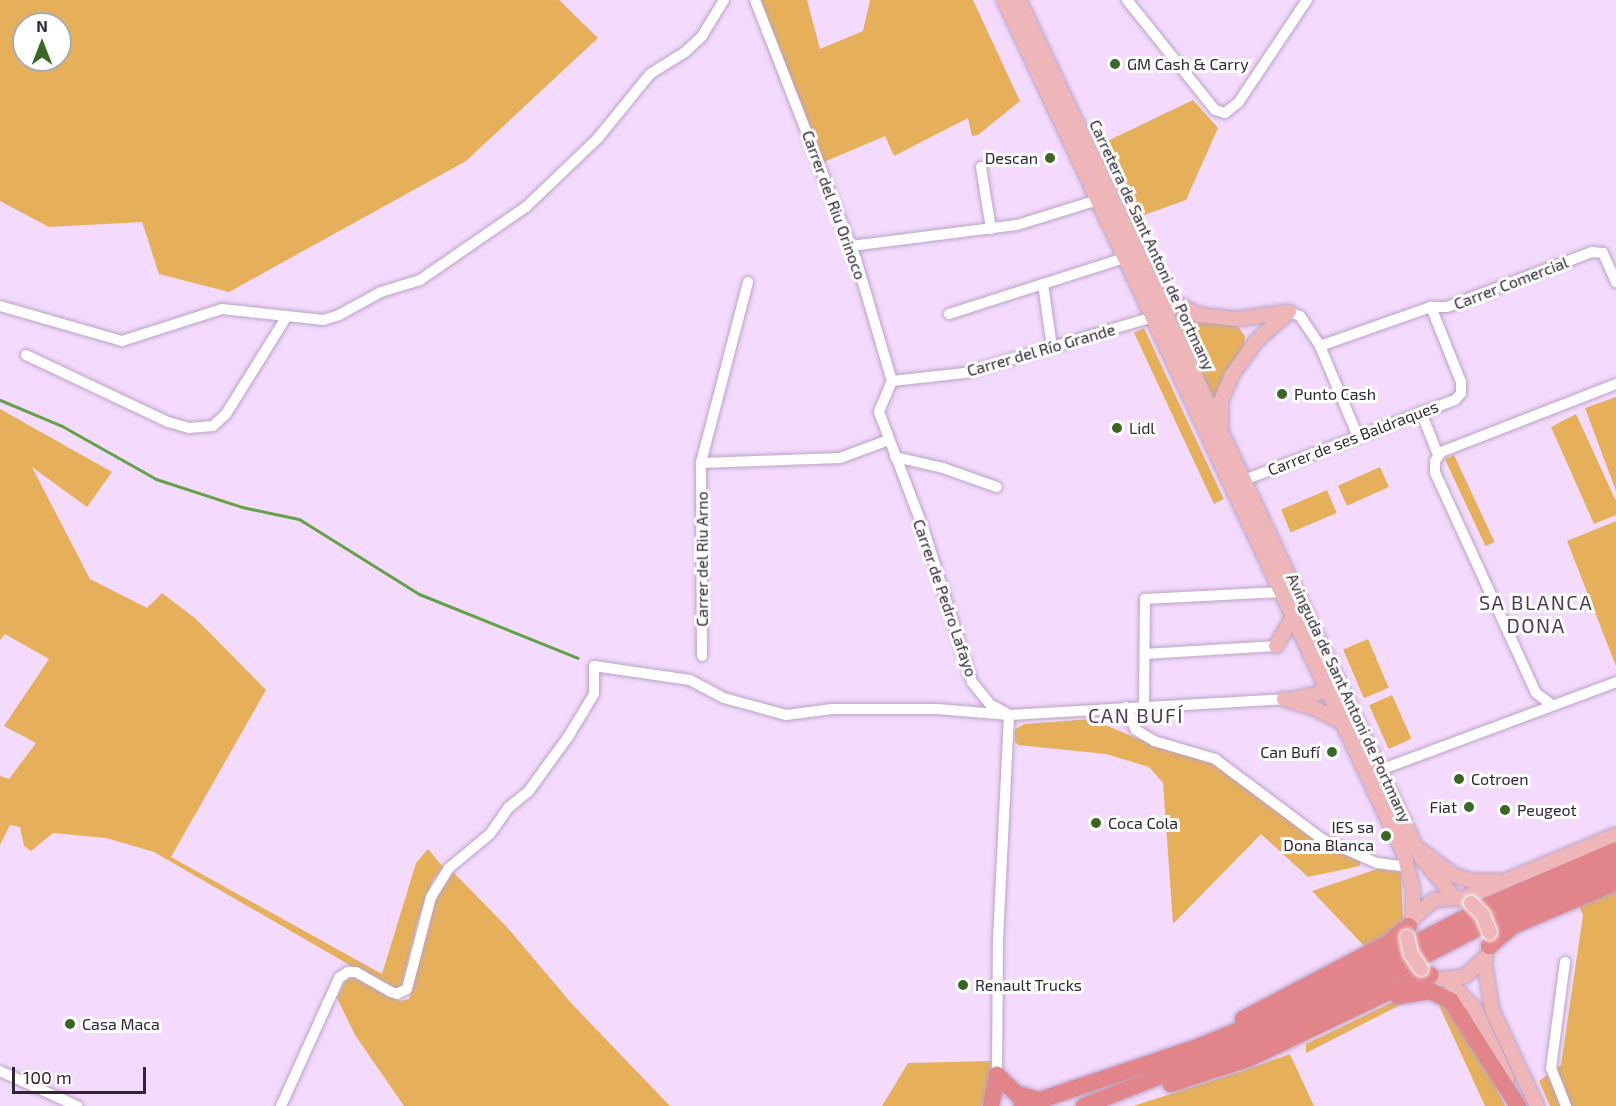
<!DOCTYPE html>
<meta charset="utf-8">
<style>
body{margin:0}
#map{position:relative;width:1616px;height:1106px;overflow:hidden;background:#f4dbfe;font-family:"Exo 2",sans-serif}
div>[style]{position:absolute}
.green>*{inset:0;background:#e6b05b;transform-origin:0 0}
.stream>*{height:3px;margin:-1.5px;padding:0 1.5px;transform-origin:1.5px;border-radius:1.5px;background:#65a149}
.roads{filter:drop-shadow(0 0 2px #bba3c4) drop-shadow(0 0 2px #bba3c4)}
.minor>*{height:10px;margin:-5px;padding:0 5px;transform-origin:5px;border-radius:5px;background:#fff}
.major>*{height:14px;margin:-7px;padding:0 7px;transform-origin:7px;border-radius:7px;background:#eeb6b9}
.highway>*{height:16px;margin:-8px;padding:0 8px;transform-origin:8px;border-radius:8px;background:#e2858a}
.bridges{filter:drop-shadow(0 0 2px #fff) drop-shadow(0 0 2px #fff)}
.major-bridge>*{height:14px;margin:-7px;padding:0 7px;transform-origin:7px;border-radius:7px;background:#eeb6b9}
.dots>*{width:16px;height:16px;translate:-50% -50%;box-sizing:border-box;border:3px solid #fff;border-radius:50%}
span{translate:-50% -50%;white-space:nowrap;text-align:center;line-height:1.15;-webkit-text-stroke:6px #fff;paint-order:stroke}
.poi-label{font-size:16px;color:#302734}
.left{translate:0 -50%;text-align:left}
.right{translate:-100% -50%;text-align:right}
.street-label{font-size:16px;color:#302734}
.quarter-label{font-size:20px;color:#4f3b57;letter-spacing:1.5px}
.north{position:absolute;left:12px;top:12px;width:60px;height:60px;box-sizing:border-box;background:#fff;border:2px solid #aca9ae;border-radius:50%;rotate:0deg;font-size:16px;font-weight:700;line-height:24px;text-align:center;color:#302734}
.north::after{content:'';display:block;margin:auto;width:21px;height:27px;background:#3b6725;clip-path:polygon(50% 0,100% 100%,50% 72%,0 100%)}
.scale{position:absolute;left:12px;top:1067px;width:134px;height:27px;box-sizing:border-box;border:3px solid #302734;border-top:0;padding-left:8px;font-size:18px;line-height:21px;white-space:nowrap;color:#302734;-webkit-text-stroke:4px #fff;paint-order:stroke}
</style>
<div id="map">
<div class="green">
<div style="clip-path:polygon(evenodd,0 0,559px 0,598px 38px,466px 161px,229px 292px,159px 274px,142px 222px,49px 227px,0 201px,0 0,24px 24px,60px 24px,60px 60px,24px 60px,24px 24px)"></div>
<div style="clip-path:polygon(759px 0,807px 0,820px 49px,863px 31px,870px 0,973px 0,1020px 101px,978px 135px,972px 136px,968px 118px,894px 156px,885px 136px,824px 162px)"></div>
<div style="clip-path:polygon(1193px 100px,1218px 128px,1186px 200px,1133px 219px,1097px 146px)"></div>
<div style="clip-path:polygon(1170px 309px,1223px 320px,1238px 327px,1245px 336px,1244px 347px,1217px 406px)"></div>
<div style="left:1144px;top:328px;width:189px;height:11px;rotate:65deg"></div>
<div style="clip-path:polygon(1616px 397px,1616px 491px,1585px 408px)"></div>
<div style="clip-path:polygon(0 409px,112px 472px,87px 507px,32px 467px,90px 579px,147px 608px,162px 593px,196px 619px,266px 690px,171px 857px,382px 974px,416px 863px,428px 849px,443px 867px,433px 880px,418px 920px,401px 988px,394px 989px,379px 982px,154px 852px,106px 838px,53px 833px,31px 851px,24px 846px,20px 827px,10px 825px,0 845px,0 776px,9px 779px,36px 743px,4px 726px,49px 659px,5px 634px,0 640px)"></div>
<div style="clip-path:polygon(1576px 414px,1616px 501px,1616px 515px,1594px 524px,1551px 427px)"></div>
<div style="left:1454px;top:455px;width:96px;height:10px;rotate:65deg"></div>
<div style="left:1380px;top:467px;width:22px;height:46px;rotate:66deg"></div>
<div style="left:1327px;top:490px;width:25px;height:50px;rotate:67deg"></div>
<div style="clip-path:polygon(1616px 521px,1616px 666px,1567px 541px)"></div>
<div style="left:1368px;top:639px;width:53px;height:27px;rotate:67deg"></div>
<div style="left:1392px;top:695px;width:48px;height:25px;rotate:66deg"></div>
<div style="clip-path:polygon(1091px 719px,1148px 743px,1218px 765px,1319px 844px,1360px 861px,1360px 866px,1308px 877px,1261px 834px,1173px 924px,1163px 783px,1149px 767px,1106px 754px,1018px 745px,1015px 741px,1015px 729px,1025px 724px)"></div>
<div style="clip-path:polygon(1377px 869px,1401px 872px,1403px 919px,1386px 939px,1367px 949px,1312px 891px)"></div>
<div style="clip-path:polygon(451px 870px,506px 926px,572px 1004px,670px 1106px,404px 1106px,355px 1035px,337px 998px,346px 980px,354px 978px,400px 1001px,409px 999px,426px 919px)"></div>
<div style="clip-path:polygon(1616px 887px,1616px 1106px,1550px 1106px,1539px 1081px,1561px 1065px,1583px 915px,1577px 903px)"></div>
<div style="clip-path:polygon(1405px 996px,1438px 996px,1481px 1057px,1505px 1106px,1485px 1106px,1437px 1001px,1414px 998px,1306px 1053px,1306px 1044px)"></div>
<div style="clip-path:polygon(1290px 1054px,1314px 1106px,1133px 1106px,1236px 1073px)"></div>
<div style="clip-path:polygon(991px 1061px,990px 1098px,981px 1106px,882px 1106px,908px 1063px)"></div>
</div>
<div class="stream">
<div style="left:0;top:400px;width:67px;rotate:22.8deg"></div>
<div style="left:62px;top:426px;width:108px;rotate:29.4deg"></div>
<div style="left:156px;top:479px;width:90px;rotate:18deg"></div>
<div style="left:242px;top:507px;width:58px;rotate:11.9deg"></div>
<div style="left:299px;top:519px;width:142px;rotate:32deg"></div>
<div style="left:419px;top:594px;width:171px;rotate:21.9deg"></div>
</div>
<div class="roads">
<div class="minor">
<div style="left:755px;top:0;width:278px;rotate:68.7deg"></div>
<div style="left:856px;top:259px;width:127px;rotate:73.6deg"></div>
<div style="left:892px;top:381px;width:34px;rotate:113deg"></div>
<div style="left:879px;top:412px;width:129px;rotate:69.2deg"></div>
<div style="left:925px;top:533px;width:156px;rotate:72.5deg"></div>
<div style="left:972px;top:682px;width:28px;rotate:51deg"></div>
<div style="left:990px;top:704px;width:18px;rotate:29deg"></div>
<div style="left:1127px;top:0;width:141px;rotate:51.3deg"></div>
<div style="left:1215px;top:110px;width:10px;rotate:17deg"></div>
<div style="left:1225px;top:113px;width:16px;rotate:-38deg"></div>
<div style="left:1238px;top:103px;width:124px;rotate:-56.2deg"></div>
<div style="left:981px;top:167px;width:63px;rotate:80.8deg"></div>
<div style="left:851px;top:246px;width:167px;rotate:-7.2deg"></div>
<div style="left:1017px;top:225px;width:85px;rotate:-17.2deg"></div>
<div style="left:748px;top:282px;width:187px;rotate:104.6deg"></div>
<div style="left:701px;top:463px;width:139px;rotate:-2.1deg"></div>
<div style="left:840px;top:458px;width:52px;rotate:-20.2deg"></div>
<div style="left:1043px;top:284px;width:64px;rotate:81.9deg"></div>
<div style="left:0;top:306px;width:127px;rotate:16deg"></div>
<div style="left:122px;top:341px;width:105px;rotate:-17.7deg"></div>
<div style="left:222px;top:309px;width:102px;rotate:6.2deg"></div>
<div style="left:323px;top:320px;width:17px;rotate:-17deg"></div>
<div style="left:339px;top:315px;width:48px;rotate:-28.7deg"></div>
<div style="left:381px;top:292px;width:41px;rotate:-17.1deg"></div>
<div style="left:420px;top:280px;width:129px;rotate:-34.6deg"></div>
<div style="left:526px;top:207px;width:100px;rotate:-43.8deg"></div>
<div style="left:598px;top:138px;width:82px;rotate:-50.9deg"></div>
<div style="left:650px;top:74px;width:41px;rotate:-32.2deg"></div>
<div style="left:685px;top:52px;width:23px;rotate:-43deg"></div>
<div style="left:702px;top:36px;width:42px;rotate:-58.6deg"></div>
<div style="left:1289px;top:312px;width:12px;rotate:20deg"></div>
<div style="left:1300px;top:316px;width:36px;rotate:56deg"></div>
<div style="left:1320px;top:346px;width:99px;rotate:67.3deg"></div>
<div style="left:949px;top:314px;width:185px;rotate:-17.7deg"></div>
<div style="left:1320px;top:346px;width:118px;rotate:-19.4deg"></div>
<div style="left:1431px;top:307px;width:16px"></div>
<div style="left:1447px;top:307px;width:155px;rotate:-20.8deg"></div>
<div style="left:1592px;top:252px;width:11px;rotate:5deg"></div>
<div style="left:1603px;top:253px;width:32px;rotate:66deg"></div>
<div style="left:26px;top:355px;width:157px;rotate:25.3deg"></div>
<div style="left:168px;top:422px;width:22px;rotate:16deg"></div>
<div style="left:189px;top:428px;width:24px;rotate:-5deg"></div>
<div style="left:213px;top:426px;width:18px;rotate:-43deg"></div>
<div style="left:226px;top:414px;width:115px;rotate:-58.1deg"></div>
<div style="left:892px;top:381px;width:73px;rotate:-6.3deg"></div>
<div style="left:965px;top:373px;width:196px;rotate:-16.6deg"></div>
<div style="left:1421px;top:412px;width:46px;rotate:68.4deg"></div>
<div style="left:895px;top:457px;width:49px;rotate:12.9deg"></div>
<div style="left:943px;top:468px;width:57px;rotate:19.4deg"></div>
<div style="left:701px;top:463px;width:193px;rotate:89.7deg"></div>
<div style="left:1244px;top:480px;width:226px;rotate:-20.8deg"></div>
<div style="left:1455px;top:400px;width:9px;rotate:-49deg"></div>
<div style="left:1461px;top:393px;width:11px;rotate:-90deg"></div>
<div style="left:1461px;top:382px;width:81px;rotate:-111.8deg"></div>
<div style="left:1145px;top:654px;width:131px;rotate:-3.5deg"></div>
<div style="left:1552px;top:705px;width:20px;rotate:-143deg"></div>
<div style="left:1536px;top:693px;width:243px;rotate:-114.6deg"></div>
<div style="left:1435px;top:472px;width:11px;rotate:-90deg"></div>
<div style="left:1435px;top:461px;width:11px;rotate:-56deg"></div>
<div style="left:1441px;top:452px;width:188px;rotate:-21.2deg"></div>
<div style="left:1144px;top:706px;width:107px;rotate:-89.5deg"></div>
<div style="left:1145px;top:599px;width:136px;rotate:-2.9deg"></div>
<div style="left:1126px;top:707px;width:25px;rotate:67deg"></div>
<div style="left:1136px;top:730px;width:21px;rotate:31deg"></div>
<div style="left:1154px;top:741px;width:64px;rotate:16.4deg"></div>
<div style="left:1215px;top:759px;width:134px;rotate:36.8deg"></div>
<div style="left:1322px;top:839px;width:60px;rotate:23.6deg"></div>
<div style="left:1377px;top:863px;width:32px;rotate:7deg"></div>
<div style="left:1380px;top:770px;width:252px;rotate:-20.4deg"></div>
<div style="left:1565px;top:962px;width:107px;rotate:97.5deg"></div>
<div style="left:1551px;top:1068px;width:41px;rotate:68.5deg"></div>
<div style="left:0;top:1071px;width:85px;rotate:24.4deg"></div>
<div style="left:997px;top:1075px;width:135px;rotate:-89.6deg"></div>
<div style="left:998px;top:940px;width:225px;rotate:-87.2deg"></div>
<div style="left:281px;top:1106px;width:141px;rotate:-65.6deg"></div>
<div style="left:339px;top:978px;width:11px;rotate:-34deg"></div>
<div style="left:348px;top:972px;width:8px"></div>
<div style="left:356px;top:972px;width:40px;rotate:29.7deg"></div>
<div style="left:391px;top:992px;width:6px;rotate:18deg"></div>
<div style="left:397px;top:994px;width:11px;rotate:-27deg"></div>
<div style="left:407px;top:989px;width:95px;rotate:-75.4deg"></div>
<div style="left:431px;top:897px;width:34px;rotate:-58deg"></div>
<div style="left:449px;top:868px;width:53px;rotate:-39.7deg"></div>
<div style="left:490px;top:834px;width:32px;rotate:-55deg"></div>
<div style="left:508px;top:808px;width:26px;rotate:-39deg"></div>
<div style="left:528px;top:792px;width:68px;rotate:-54deg"></div>
<div style="left:568px;top:737px;width:50px;rotate:-58.8deg"></div>
<div style="left:594px;top:694px;width:28px;rotate:-90deg"></div>
<div style="left:594px;top:666px;width:97px;rotate:8.3deg"></div>
<div style="left:690px;top:680px;width:38px;rotate:28deg"></div>
<div style="left:724px;top:698px;width:64px;rotate:15.3deg"></div>
<div style="left:786px;top:715px;width:47px;rotate:-7.3deg"></div>
<div style="left:833px;top:709px;width:104px"></div>
<div style="left:937px;top:709px;width:72px;rotate:4.8deg"></div>
<div style="left:1009px;top:715px;width:275px;rotate:-3.3deg"></div>
</div>
<div class="major">
<div style="left:1004px;top:0;width:943px;rotate:64.9deg"></div>
<div style="left:1404px;top:854px;width:37px;rotate:76deg"></div>
<div style="left:1413px;top:890px;width:27px;rotate:90deg"></div>
<div style="left:1019px;top:0;width:945px;rotate:64.9deg"></div>
<div style="left:1420px;top:856px;width:53px;rotate:50.3deg"></div>
<div style="left:1157px;top:294px;width:47px;rotate:26.6deg"></div>
<div style="left:1199px;top:315px;width:39px;rotate:6deg"></div>
<div style="left:1238px;top:319px;width:49px;rotate:-8.1deg"></div>
<div style="left:1221px;top:426px;width:25px;rotate:-90deg"></div>
<div style="left:1221px;top:401px;width:28px;rotate:-67deg"></div>
<div style="left:1232px;top:375px;width:42px;rotate:-54.8deg"></div>
<div style="left:1256px;top:341px;width:44px;rotate:-41.3deg"></div>
<div style="left:1276px;top:646px;width:34px;rotate:-60deg"></div>
<div style="left:1284px;top:699px;width:31px;rotate:17deg"></div>
<div style="left:1314px;top:708px;width:33px;rotate:27deg"></div>
<div style="left:1293px;top:699px;width:25px;rotate:-12deg"></div>
<div style="left:1317px;top:694px;width:11px;rotate:-38deg"></div>
<div style="left:1422px;top:851px;width:41px;rotate:37.1deg"></div>
<div style="left:1455px;top:876px;width:20px;rotate:15deg"></div>
<div style="left:1474px;top:881px;width:25px"></div>
<div style="left:1462px;top:899px;width:167px;rotate:-22.6deg"></div>
<div style="left:1413px;top:918px;width:28px;rotate:-41deg"></div>
<div style="left:1434px;top:900px;width:24px;rotate:-5deg"></div>
<div style="left:1484px;top:959px;width:52px;rotate:81.1deg"></div>
<div style="left:1492px;top:1010px;width:106px;rotate:64.9deg"></div>
<div style="left:1441px;top:979px;width:24px;rotate:-7deg"></div>
<div style="left:1465px;top:976px;width:28px;rotate:-42deg"></div>
<div style="left:1446px;top:979px;width:42px;rotate:46deg"></div>
<div style="left:1475px;top:1009px;width:76px;rotate:65.1deg"></div>
</div>
<div class="highway">
<div style="left:1489px;top:946px;width:31px;rotate:-40deg"></div>
<div style="left:1513px;top:926px;width:112px;rotate:-23.1deg"></div>
<div style="left:1398px;top:996px;width:32px;rotate:-9deg"></div>
<div style="left:1430px;top:991px;width:23px;rotate:25deg"></div>
<div style="left:1451px;top:1001px;width:125px;rotate:57.5deg"></div>
<div style="left:1243px;top:1019px;width:164px;rotate:-27.7deg"></div>
<div style="left:1388px;top:943px;width:27px;rotate:-39deg"></div>
<div style="left:997px;top:1075px;width:28px;rotate:44deg"></div>
<div style="left:1017px;top:1094px;width:23px;rotate:15deg"></div>
<div style="left:1171px;top:1084px;width:81px;rotate:-18deg"></div>
<div style="left:1248px;top:1059px;width:188px;rotate:-25.5deg"></div>
<div style="left:1418px;top:978px;width:13px;rotate:-13deg"></div>
<div style="left:991px;top:1106px;width:32px;rotate:-79deg"></div>
<div style="left:1022px;top:1106px;width:186px;rotate:-18.5deg"></div>
<div style="left:1198px;top:1047px;width:87px;rotate:-22.2deg"></div>
<div style="left:1279px;top:1014px;width:237px;rotate:-27.4deg"></div>
<div style="left:1489px;top:905px;width:138px;rotate:-23.4deg"></div>
<div style="left:1084px;top:1106px;width:217px;rotate:-21.4deg"></div>
<div style="left:1286px;top:1027px;width:237px;rotate:-27.3deg"></div>
<div style="left:1497px;top:918px;width:130px;rotate:-23.6deg"></div>
</div>
</div>
<div class="bridges">
<div class="major-bridge">
<div style="left:1471px;top:903px;width:17px;rotate:45deg"></div>
<div style="left:1483px;top:915px;width:19px;rotate:69deg"></div>
<div style="left:1407px;top:937px;width:17px;rotate:77deg"></div>
<div style="left:1411px;top:954px;width:18px;rotate:56deg"></div>
</div>
</div>
<div class="dots">
<div style="left:1115px;top:64px;background:#3b6725"></div>
<div style="left:1050px;top:158px;background:#3b6725"></div>
<div style="left:1282px;top:394px;background:#3b6725"></div>
<div style="left:1117px;top:428px;background:#3b6725"></div>
<div style="left:1332px;top:752px;background:#3b6725"></div>
<div style="left:1459px;top:779px;background:#3b6725"></div>
<div style="left:1469px;top:807px;background:#3b6725"></div>
<div style="left:1505px;top:810px;background:#3b6725"></div>
<div style="left:1096px;top:823px;background:#3b6725"></div>
<div style="left:1386px;top:836px;background:#3b6725"></div>
<div style="left:963px;top:985px;background:#3b6725"></div>
<div style="left:70px;top:1024px;background:#3b6725"></div>
</div>
<div class="poi-label">
<span class="left" style="left:1127px;top:64px">GM Cash &amp; Carry</span>
<span class="right" style="left:1038px;top:158px">Descan</span>
<span class="left" style="left:1294px;top:394px">Punto Cash</span>
<span class="left" style="left:1129px;top:428px">Lidl</span>
<span class="right" style="left:1320px;top:752px">Can Bufí</span>
<span class="left" style="left:1471px;top:779px">Cotroen</span>
<span class="right" style="left:1457px;top:807px">Fiat</span>
<span class="left" style="left:1517px;top:810px">Peugeot</span>
<span class="left" style="left:1108px;top:823px">Coca Cola</span>
<span class="right" style="left:1374px;top:836px">IES sa<br>Dona Blanca</span>
<span class="left" style="left:975px;top:985px">Renault Trucks</span>
<span class="left" style="left:82px;top:1024px">Casa Maca</span>
</div>
<div class="street-label">
<span style="left:834px;top:205px;rotate:70deg">Carrer del Riu Orinoco</span>
<span style="left:1152px;top:245px;rotate:65deg">Carretera de Sant Antoni de Portmany</span>
<span style="left:1511px;top:283px;rotate:-21deg">Carrer Comercial</span>
<span style="left:1041px;top:350px;rotate:-16deg">Carrer del Río Grande</span>
<span style="left:1353px;top:438px;rotate:-21deg">Carrer de ses Baldraques</span>
<span style="left:702px;top:559px;rotate:-90deg">Carrer del Riu Arno</span>
<span style="left:945px;top:598px;rotate:71deg">Carrer de Pedro Lafayo</span>
<span style="left:1349px;top:698px;rotate:65deg">Avinguda de Sant Antoni de Portmany</span>
</div>
<div class="quarter-label">
<span style="left:1536px;top:614px">SA BLANCA<br>DONA</span>
<span style="left:1136px;top:715px">CAN BUFÍ</span>
</div>
<div class="north">N</div>
<div class="scale">100 m</div>
</div>
